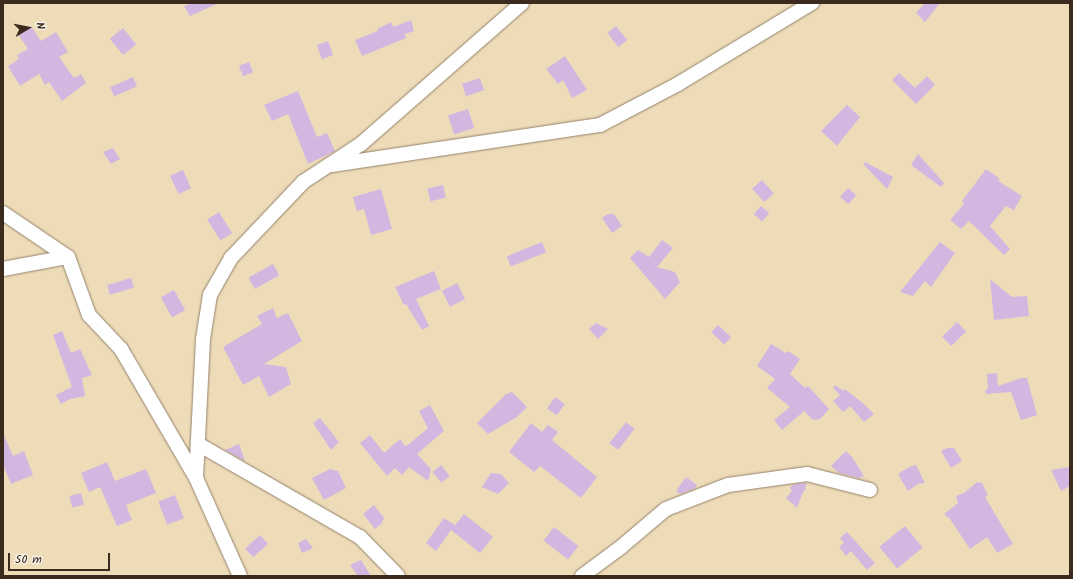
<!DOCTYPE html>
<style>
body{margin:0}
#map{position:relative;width:1073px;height:579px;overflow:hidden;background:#eedcb9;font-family:Kalam,sans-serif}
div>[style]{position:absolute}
.building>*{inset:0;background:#d2b7e1;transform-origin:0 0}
.roads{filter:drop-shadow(0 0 1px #94836c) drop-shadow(0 0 1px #94836c)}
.minor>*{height:14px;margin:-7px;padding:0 7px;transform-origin:7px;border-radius:7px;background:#fff}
span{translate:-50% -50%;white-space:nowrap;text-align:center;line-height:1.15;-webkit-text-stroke:4px #f7f3e8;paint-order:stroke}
.frame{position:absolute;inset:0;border:4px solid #3b2a1e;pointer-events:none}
.north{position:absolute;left:8px;top:8px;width:40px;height:40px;-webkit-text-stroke:3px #f7f3e8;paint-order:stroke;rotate:80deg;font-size:11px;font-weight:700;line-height:16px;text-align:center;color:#3b2a1e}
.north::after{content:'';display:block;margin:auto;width:14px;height:18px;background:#3b2a1e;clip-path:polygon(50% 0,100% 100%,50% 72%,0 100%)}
.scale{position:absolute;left:8px;top:553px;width:102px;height:18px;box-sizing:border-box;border:2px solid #3b2a1e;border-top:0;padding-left:5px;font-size:12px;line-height:14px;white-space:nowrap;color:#3b2a1e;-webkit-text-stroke:3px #f7f3e8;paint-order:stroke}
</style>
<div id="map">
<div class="building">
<div style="clip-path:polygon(193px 3px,219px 3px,190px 16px,184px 6px)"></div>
<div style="clip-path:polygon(925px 3px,940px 3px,925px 22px,916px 13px)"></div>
<div style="clip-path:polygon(411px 20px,414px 31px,405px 34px,406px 38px,362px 56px,355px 40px,378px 31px,377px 29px,391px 22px,393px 27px)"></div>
<div style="clip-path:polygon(31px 26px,41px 41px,56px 32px,68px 52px,59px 57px,74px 78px,81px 74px,86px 83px,62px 101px,49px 82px,45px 85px,39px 74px,20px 86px,8px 66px,19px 59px,17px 55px,28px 49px,18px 34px)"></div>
<div style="left:616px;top:26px;width:18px;height:11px;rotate:52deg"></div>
<div style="left:123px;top:28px;width:21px;height:17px;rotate:51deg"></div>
<div style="left:328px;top:41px;width:15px;height:12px;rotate:70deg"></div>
<div style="clip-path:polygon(565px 56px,587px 90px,572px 98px,563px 80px,558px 84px,546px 69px)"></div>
<div style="left:249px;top:62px;width:11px;height:11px;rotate:68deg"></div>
<div style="clip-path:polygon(899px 73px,915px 88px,927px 76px,935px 85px,916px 104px,892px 80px)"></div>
<div style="left:133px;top:77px;width:10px;height:25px;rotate:66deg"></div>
<div style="left:480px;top:78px;width:13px;height:19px;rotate:72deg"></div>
<div style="clip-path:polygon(298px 91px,317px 137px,327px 133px,335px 151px,308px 164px,289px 116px,288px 114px,272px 121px,264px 105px)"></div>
<div style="clip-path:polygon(847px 105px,860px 117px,837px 146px,821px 131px)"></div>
<div style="left:468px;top:109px;width:20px;height:21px;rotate:72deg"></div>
<div style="clip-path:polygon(113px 148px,120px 159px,111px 164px,103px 152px)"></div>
<div style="clip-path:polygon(918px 154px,944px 183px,941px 187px,911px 165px)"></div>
<div style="clip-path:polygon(865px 162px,893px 177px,887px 189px,863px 164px)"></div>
<div style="clip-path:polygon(986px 169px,1000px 179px,998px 181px,1022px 196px,1014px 210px,1006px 206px,990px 226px,1010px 249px,1004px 255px,969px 221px,961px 229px,950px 220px,964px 204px,962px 201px)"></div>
<div style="left:183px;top:170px;width:20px;height:14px;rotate:66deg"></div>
<div style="left:762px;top:180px;width:18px;height:13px;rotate:49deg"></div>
<div style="left:443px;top:185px;width:13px;height:16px;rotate:77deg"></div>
<div style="left:848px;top:188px;width:11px;height:12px;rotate:41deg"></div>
<div style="clip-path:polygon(381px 189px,392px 229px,371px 235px,364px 209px,357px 211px,353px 197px)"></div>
<div style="left:761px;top:206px;width:11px;height:11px;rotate:41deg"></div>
<div style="left:219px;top:212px;width:25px;height:14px;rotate:58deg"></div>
<div style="clip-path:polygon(608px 214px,614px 214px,622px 226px,612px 233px,602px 218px)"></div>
<div style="clip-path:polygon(662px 240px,673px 248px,657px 267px,675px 272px,680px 282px,665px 299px,630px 258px,638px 250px,649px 257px)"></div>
<div style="left:542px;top:242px;width:11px;height:38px;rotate:68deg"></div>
<div style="clip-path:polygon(940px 242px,955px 253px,931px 287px,925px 281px,913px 296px,900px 292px)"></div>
<div style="left:273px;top:264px;width:13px;height:28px;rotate:61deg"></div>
<div style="clip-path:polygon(434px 271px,441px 289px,416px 299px,429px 326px,422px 330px,406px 304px,404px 305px,395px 287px)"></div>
<div style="left:131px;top:278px;width:10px;height:25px;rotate:73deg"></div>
<div style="clip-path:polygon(990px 279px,1012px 297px,1027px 296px,1029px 316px,994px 320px)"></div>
<div style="left:457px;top:283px;width:18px;height:17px;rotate:63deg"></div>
<div style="left:174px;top:290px;width:23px;height:15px;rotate:61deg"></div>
<div style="clip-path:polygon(273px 308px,277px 318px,288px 313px,302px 341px,264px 364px,286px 367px,291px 384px,269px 397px,259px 376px,243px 385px,223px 347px,262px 324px,257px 316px)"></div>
<div style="left:957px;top:322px;width:13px;height:21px;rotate:45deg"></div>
<div style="clip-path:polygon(596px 323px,608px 329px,598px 339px,589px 329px)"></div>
<div style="left:718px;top:325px;width:18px;height:10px;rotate:43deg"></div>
<div style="clip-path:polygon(62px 331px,71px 353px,80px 349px,92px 375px,82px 378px,85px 396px,70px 399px,61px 404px,56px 395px,72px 387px,53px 335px)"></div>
<div style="clip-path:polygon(771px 344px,786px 353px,788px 351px,800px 359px,790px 374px,805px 388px,808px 386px,829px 409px,820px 419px,813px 420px,804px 411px,782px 430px,774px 420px,790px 407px,767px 388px,775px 379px,757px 366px)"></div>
<div style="clip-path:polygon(997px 373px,998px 386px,1021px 378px,1027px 378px,1037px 415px,1021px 420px,1011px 392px,986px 394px,985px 390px,988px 389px,987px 374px)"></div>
<div style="clip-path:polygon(835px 385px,844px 391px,845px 389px,864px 404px,874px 414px,864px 422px,850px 406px,843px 412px,833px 401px,840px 395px,833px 388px)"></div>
<div style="clip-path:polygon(512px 392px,527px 407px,517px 417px,488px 434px,477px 423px,506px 394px)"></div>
<div style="left:555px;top:397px;width:12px;height:14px;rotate:35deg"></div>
<div style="clip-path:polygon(430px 405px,444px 431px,417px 454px,431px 469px,428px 481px,409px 467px,402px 475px,395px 468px,387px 476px,360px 443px,370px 435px,384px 453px,400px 439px,405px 446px,408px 445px,428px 428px,419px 411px)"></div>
<div style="clip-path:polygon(320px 418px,339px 442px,331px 450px,313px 423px)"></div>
<div style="left:626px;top:422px;width:11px;height:27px;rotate:38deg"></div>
<div style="clip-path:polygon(531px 423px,542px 432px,548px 425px,558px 432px,552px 440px,597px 477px,581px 498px,540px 466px,534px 472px,509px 452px)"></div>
<div style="clip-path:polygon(3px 433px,13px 456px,24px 451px,33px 475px,11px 484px,3px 465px)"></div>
<div style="clip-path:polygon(239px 444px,245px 461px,225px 450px)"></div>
<div style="clip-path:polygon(947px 448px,954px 448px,962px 461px,951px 468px,941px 451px)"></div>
<div style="clip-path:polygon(846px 451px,852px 457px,864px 476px,859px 478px,839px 473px,831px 466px)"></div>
<div style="clip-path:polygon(107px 462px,115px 481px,146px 469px,156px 493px,126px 505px,132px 520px,117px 526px,100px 487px,89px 492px,81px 473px)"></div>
<div style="left:441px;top:465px;width:14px;height:11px;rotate:51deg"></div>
<div style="clip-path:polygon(916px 465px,925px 483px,918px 484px,908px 491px,898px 474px,909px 467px)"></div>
<div style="clip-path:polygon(1070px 467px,1070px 486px,1061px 491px,1051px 470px)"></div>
<div style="clip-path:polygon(330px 469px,338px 471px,346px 488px,324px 500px,312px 478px)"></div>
<div style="clip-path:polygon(491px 473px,501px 474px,509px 483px,498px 494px,482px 487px)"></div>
<div style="clip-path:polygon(686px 477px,697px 485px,694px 489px,680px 494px,676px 491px)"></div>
<div style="clip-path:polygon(977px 482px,982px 483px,988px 495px,985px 497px,1013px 544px,997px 553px,987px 537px,970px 549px,950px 519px,944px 514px,958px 503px,956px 496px,964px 493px)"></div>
<div style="clip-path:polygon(807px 483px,805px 488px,806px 489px,803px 492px,797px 508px,786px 498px,792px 491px,790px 488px,794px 484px)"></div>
<div style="left:81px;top:493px;width:12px;height:12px;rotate:76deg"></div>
<div style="left:175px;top:495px;width:25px;height:18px;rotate:69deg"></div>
<div style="clip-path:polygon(374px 505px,384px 518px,382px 523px,375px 529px,363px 514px)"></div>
<div style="clip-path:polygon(464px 514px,493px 537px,480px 553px,451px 530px,436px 551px,426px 543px,444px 518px,455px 525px)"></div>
<div style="left:905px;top:526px;width:28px;height:33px;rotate:51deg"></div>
<div style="left:554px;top:527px;width:31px;height:17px;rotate:38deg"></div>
<div style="clip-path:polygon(847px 532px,875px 563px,867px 570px,851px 551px,846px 556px,839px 547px,844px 543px,840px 538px)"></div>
<div style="left:260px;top:535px;width:12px;height:20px;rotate:48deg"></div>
<div style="clip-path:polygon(306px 539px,313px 548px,302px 553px,298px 543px)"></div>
<div style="clip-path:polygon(361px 560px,371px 576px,358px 576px,350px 565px)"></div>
</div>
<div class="roads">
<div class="minor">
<div style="left:332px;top:165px;width:271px;rotate:-8.5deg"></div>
<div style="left:600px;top:125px;width:88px;rotate:-27.7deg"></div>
<div style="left:678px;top:84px;width:157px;rotate:-31.2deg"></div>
<div style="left:3px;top:213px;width:78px;rotate:34.1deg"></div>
<div style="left:3px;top:269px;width:66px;rotate:-10.5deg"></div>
<div style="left:68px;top:257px;width:62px;rotate:70.1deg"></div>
<div style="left:89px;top:315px;width:47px;rotate:46.7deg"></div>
<div style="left:121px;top:349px;width:149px;rotate:59.8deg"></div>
<div style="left:196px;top:478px;width:107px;rotate:65.8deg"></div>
<div style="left:198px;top:444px;width:187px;rotate:29.9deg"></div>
<div style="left:360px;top:537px;width:54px;rotate:45.7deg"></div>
<div style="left:196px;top:478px;width:139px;rotate:-87.1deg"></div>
<div style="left:203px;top:339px;width:45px;rotate:-81deg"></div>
<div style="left:210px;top:295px;width:43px;rotate:-60.4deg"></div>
<div style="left:231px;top:258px;width:105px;rotate:-46.5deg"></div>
<div style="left:303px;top:182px;width:69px;rotate:-33.2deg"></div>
<div style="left:361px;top:144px;width:214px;rotate:-41.2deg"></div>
<div style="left:582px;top:576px;width:49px;rotate:-36.6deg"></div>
<div style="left:621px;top:547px;width:59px;rotate:-40.2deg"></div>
<div style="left:666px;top:509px;width:66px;rotate:-21.2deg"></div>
<div style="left:728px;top:485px;width:80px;rotate:-7.9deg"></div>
<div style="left:807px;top:474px;width:65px;rotate:14.3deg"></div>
</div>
</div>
<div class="frame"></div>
<div class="north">N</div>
<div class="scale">50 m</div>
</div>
